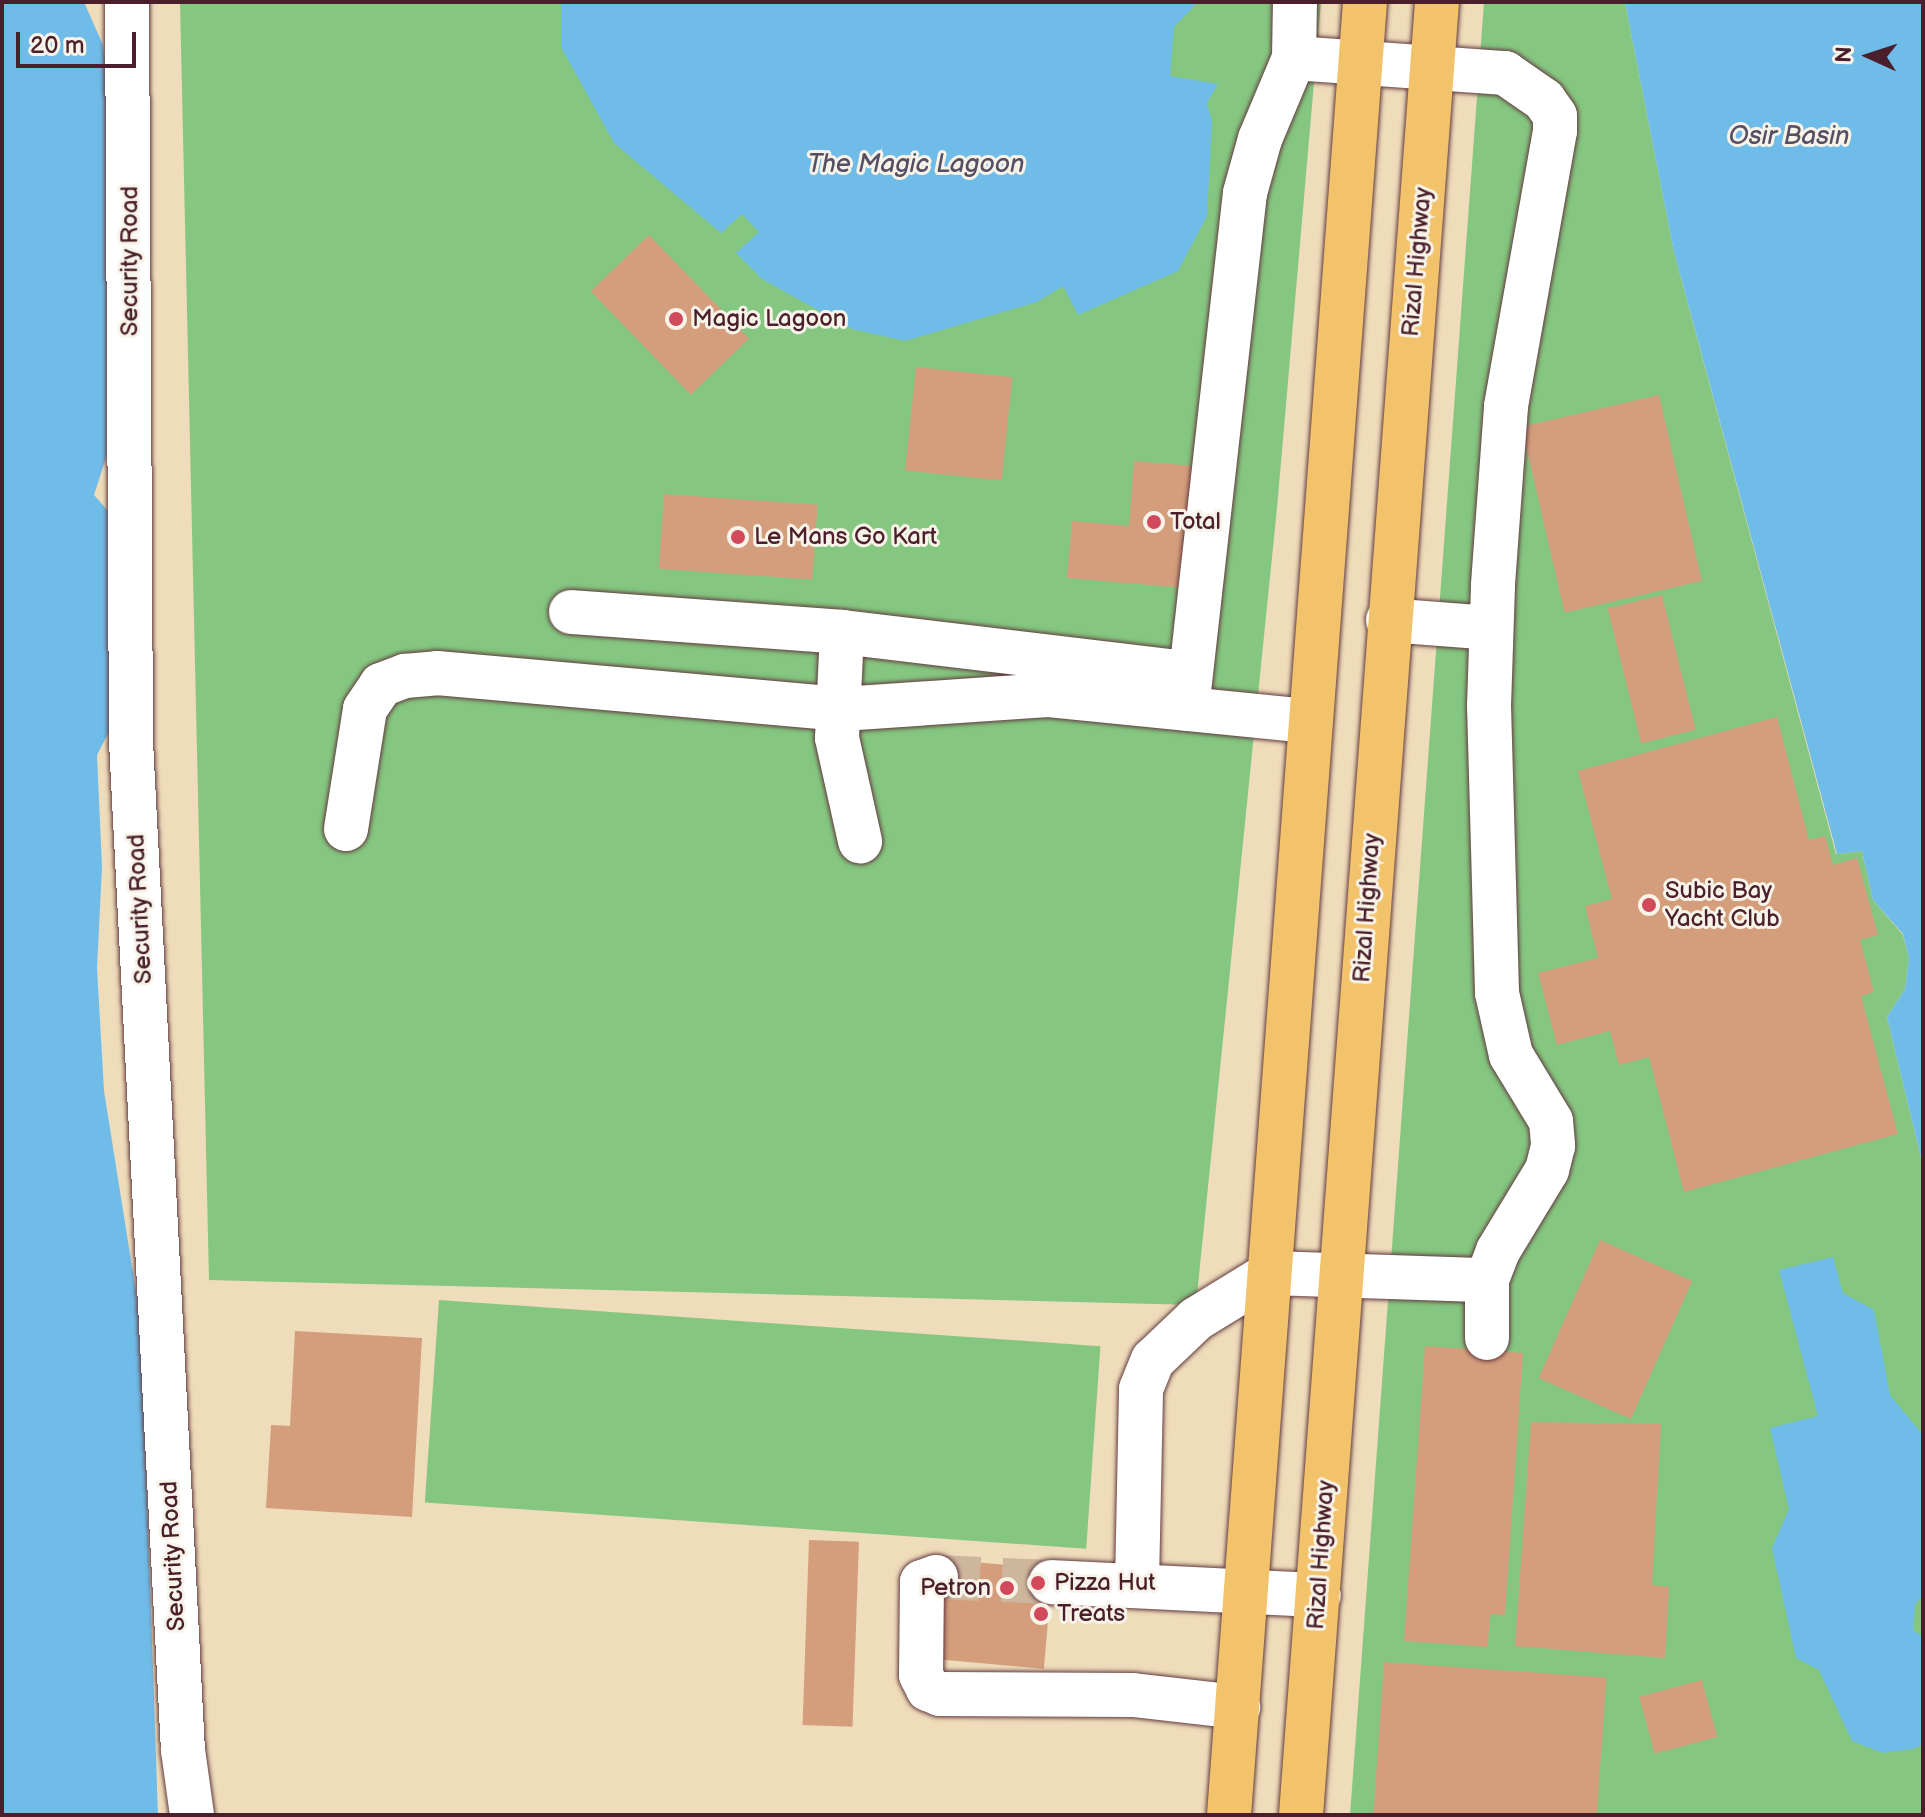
<!DOCTYPE html>
<style>
body{margin:0}
#map{position:relative;width:1925px;height:1817px;overflow:hidden;background:#efdcba;font-family:"Balsamiq Sans",sans-serif}
div>[style]{position:absolute}
.green>*{inset:0;background:#85c780;transform-origin:0 0}
.water>*{inset:0;background:#70bce9}
.building>*{inset:0;background:#d49e7c;transform-origin:0 0}
.minor-tunnel>*{height:44px;margin-top:-22px;transform-origin:0;background:repeating-linear-gradient(90deg,#ceb69d 0 44px,transparent 0 66px)}
.roads{filter:drop-shadow(0 0 2px #633b40) drop-shadow(0 0 2px #633b40)}
.minor>*{height:44px;margin:-22px;padding:0 22px;transform-origin:22px;border-radius:22px;background:#fff}
.major>*{height:44px;margin:-22px;padding:0 22px;transform-origin:22px;border-radius:22px;background:#f2c36a}
.dots>*{width:22px;height:22px;translate:-50% -50%;box-sizing:border-box;border:4px solid #f7f3e8;border-radius:50%}
span{translate:-50% -50%;white-space:nowrap;text-align:center;line-height:1.15;-webkit-text-stroke:6px #f7f3e8;paint-order:stroke}
.street-label{font-size:24px;color:#4a1f2b}
.poi-label{font-size:24px;color:#4a1f2b}
.left{translate:0 -50%;text-align:left}
.right{translate:-100% -50%;text-align:right}
.water-label{font-size:26px;color:#554e64;font-style:italic}
.frame{position:absolute;inset:0;border:4px solid #4a1f2b;pointer-events:none}
.north{position:absolute;left:1829px;top:16px;width:80px;height:80px;-webkit-text-stroke:6px #f7f3e8;paint-order:stroke;rotate:273deg;font-size:22px;font-weight:700;line-height:32px;text-align:center;color:#4a1f2b}
.north::after{content:'';display:block;margin:auto;width:28px;height:36px;background:#4a1f2b;clip-path:polygon(50% 0,100% 100%,50% 72%,0 100%)}
.scale{position:absolute;left:16px;top:32px;width:120px;height:36px;box-sizing:border-box;border:4px solid #4a1f2b;border-top:0;padding-left:10px;font-size:24px;line-height:28px;white-space:nowrap;color:#4a1f2b;-webkit-text-stroke:6px #f7f3e8;paint-order:stroke}
</style>
<div id="map">
<div class="green">
<div style="clip-path:polygon(180px 2px,1321px 2px,1277px 508px,1196px 1305px,209px 1280px)"></div>
<div style="clip-path:polygon(1484px 2px,1625px 2px,1674px 252px,1836px 854px,1862px 851px,1873px 900px,1903px 935px,1909px 959px,1905px 989px,1887px 1017px,1923px 1166px,1923px 1815px,1350px 1815px)"></div>
<div style="left:439px;top:1300px;width:663px;height:203px;rotate:4deg"></div>
</div>
<div class="water">
<div style="clip-path:polygon(2px 2px,84px 2px,103px 45px,113px 119px,114px 433px,94px 495px,117px 521px,124px 703px,97px 755px,102px 867px,97px 968px,104px 1091px,141px 1323px,158px 1815px,2px 1815px)"></div>
<div style="clip-path:polygon(561px 2px,1198px 2px,1174px 27px,1170px 76px,1218px 84px,1207px 103px,1212px 122px,1207px 216px,1178px 271px,1078px 315px,1063px 286px,1037px 302px,905px 341px,852px 329px,762px 279px,736px 253px,759px 232px,742px 214px,721px 233px,614px 143px,561px 47px)"></div>
<div style="clip-path:polygon(1625px 2px,1923px 2px,1923px 1166px,1887px 1017px,1905px 989px,1909px 959px,1903px 934px,1873px 900px,1862px 851px,1837px 854px,1674px 252px)"></div>
<div style="clip-path:polygon(1833px 1257px,1843px 1293px,1874px 1310px,1890px 1395px,1923px 1435px,1923px 1594px,1915px 1605px,1913px 1630px,1923px 1637px,1923px 1745px,1913px 1749px,1883px 1753px,1852px 1741px,1819px 1670px,1796px 1658px,1772px 1548px,1789px 1509px,1770px 1428px,1818px 1416px,1779px 1270px)"></div>
</div>
<div class="building">
<div style="left:649px;top:235px;width:144px;height:81px;rotate:46deg"></div>
<div style="left:916px;top:367px;width:97px;height:104px;rotate:6deg"></div>
<div style="left:1659px;top:395px;width:191px;height:141px;rotate:77deg"></div>
<div style="clip-path:polygon(1134px 461px,1195px 466px,1185px 588px,1067px 578px,1072px 521px,1129px 526px)"></div>
<div style="left:664px;top:494px;width:154px;height:75px;rotate:4deg"></div>
<div style="left:1662px;top:595px;width:139px;height:56px;rotate:76deg"></div>
<div style="clip-path:polygon(1777px 717px,1809px 840px,1825px 836px,1833px 865px,1857px 858px,1878px 935px,1860px 940px,1874px 992px,1861px 996px,1898px 1134px,1684px 1192px,1649px 1057px,1619px 1065px,1610px 1031px,1557px 1045px,1538px 973px,1598px 958px,1585px 906px,1612px 899px,1578px 771px)"></div>
<div style="left:1600px;top:1240px;width:101px;height:151px;rotate:24deg"></div>
<div style="clip-path:polygon(295px 1331px,422px 1338px,412px 1517px,266px 1508px,271px 1425px,290px 1426px)"></div>
<div style="clip-path:polygon(1425px 1346px,1523px 1353px,1505px 1615px,1490px 1614px,1488px 1647px,1404px 1641px)"></div>
<div style="clip-path:polygon(1531px 1422px,1661px 1424px,1652px 1585px,1669px 1587px,1665px 1658px,1515px 1646px)"></div>
<div style="left:809px;top:1540px;width:50px;height:185px;rotate:2deg"></div>
<div style="left:938px;top:1559px;width:115px;height:100px;rotate:5deg"></div>
<div style="left:1384px;top:1662px;width:223px;height:153px;rotate:4deg"></div>
<div style="left:1702px;top:1680px;width:59px;height:65px;rotate:75deg"></div>
</div>
<div class="minor-tunnel">
<div style="left:936px;top:1577px;width:115px;rotate:2.5deg"></div>
</div>
<div class="roads">
<div class="minor">
<div style="left:127px;top:2px;width:740px;rotate:89.69deg"></div>
<div style="left:131px;top:742px;width:1009px;rotate:87.05deg"></div>
<div style="left:183px;top:1750px;width:66px;rotate:82.1deg"></div>
<div style="left:1294px;top:58px;width:56px;rotate:-89deg"></div>
<div style="left:571px;top:612px;width:272px;rotate:4.2deg"></div>
<div style="left:842px;top:632px;width:348px;rotate:6.8deg"></div>
<div style="left:1388px;top:620px;width:103px;rotate:4.4deg"></div>
<div style="left:842px;top:632px;width:106px;rotate:92.7deg"></div>
<div style="left:837px;top:738px;width:106px;rotate:77.4deg"></div>
<div style="left:1187px;top:709px;width:519px;rotate:-83.59deg"></div>
<div style="left:1245px;top:193px;width:56px;rotate:-74.5deg"></div>
<div style="left:1260px;top:139px;width:88px;rotate:-67.2deg"></div>
<div style="left:1294px;top:58px;width:212px;rotate:4.1deg"></div>
<div style="left:1505px;top:73px;width:47px;rotate:34.7deg"></div>
<div style="left:1544px;top:100px;width:19px;rotate:55deg"></div>
<div style="left:1555px;top:116px;width:15px;rotate:90deg"></div>
<div style="left:1555px;top:131px;width:280px;rotate:100.1deg"></div>
<div style="left:1506px;top:407px;width:179px;rotate:94.2deg"></div>
<div style="left:1493px;top:586px;width:119px;rotate:91.9deg"></div>
<div style="left:1489px;top:705px;width:288px;rotate:88.4deg"></div>
<div style="left:1497px;top:993px;width:64px;rotate:77.3deg"></div>
<div style="left:1511px;top:1055px;width:77px;rotate:58.8deg"></div>
<div style="left:1551px;top:1121px;width:25px;rotate:85deg"></div>
<div style="left:1553px;top:1146px;width:25px;rotate:104deg"></div>
<div style="left:1547px;top:1170px;width:95px;rotate:121.2deg"></div>
<div style="left:1498px;top:1251px;width:31px;rotate:111deg"></div>
<div style="left:1487px;top:1280px;width:58px;rotate:90deg"></div>
<div style="left:346px;top:829px;width:121px;rotate:-81deg"></div>
<div style="left:365px;top:709px;width:29px;rotate:-56deg"></div>
<div style="left:381px;top:685px;width:26px;rotate:-21deg"></div>
<div style="left:405px;top:676px;width:32px;rotate:-5deg"></div>
<div style="left:437px;top:673px;width:407px;rotate:5.1deg"></div>
<div style="left:842px;top:709px;width:206px;rotate:-3.9deg"></div>
<div style="left:1048px;top:695px;width:263px;rotate:5.7deg"></div>
<div style="left:936px;top:1577px;width:15px;rotate:160deg"></div>
<div style="left:922px;top:1582px;width:93px;rotate:90.6deg"></div>
<div style="left:921px;top:1675px;width:16px;rotate:63deg"></div>
<div style="left:928px;top:1689px;width:13px;rotate:23deg"></div>
<div style="left:940px;top:1694px;width:193px;rotate:0.3deg"></div>
<div style="left:1133px;top:1695px;width:106px;rotate:6.5deg"></div>
<div style="left:1051px;top:1582px;width:268px;rotate:2.8deg"></div>
<div style="left:1137px;top:1583px;width:194px;rotate:-88.8deg"></div>
<div style="left:1141px;top:1389px;width:31px;rotate:-68deg"></div>
<div style="left:1153px;top:1360px;width:59px;rotate:-43.6deg"></div>
<div style="left:1196px;top:1319px;width:88px;rotate:-31.5deg"></div>
<div style="left:1271px;top:1273px;width:216px;rotate:1.9deg"></div>
</div>
<div class="major">
<div style="left:1229px;top:1815px;width:1818px;rotate:-85.71deg"></div>
<div style="left:1301px;top:1815px;width:1818px;rotate:-85.71deg"></div>
</div>
</div>
<div class="dots">
<div style="left:676px;top:319px;background:#d1495b"></div>
<div style="left:1154px;top:522px;background:#d1495b"></div>
<div style="left:738px;top:537px;background:#d1495b"></div>
<div style="left:1649px;top:905px;background:#d1495b"></div>
<div style="left:1038px;top:1583px;background:#d1495b"></div>
<div style="left:1007px;top:1588px;background:#d1495b"></div>
<div style="left:1041px;top:1614px;background:#d1495b"></div>
</div>
<div class="street-label">
<span style="left:130px;top:261px;rotate:-90deg">Security Road</span>
<span style="left:1417px;top:262px;rotate:-85deg">Rizal Highway</span>
<span style="left:1367px;top:908px;rotate:-86deg">Rizal Highway</span>
<span style="left:140px;top:909px;rotate:-93deg">Security Road</span>
<span style="left:1321px;top:1555px;rotate:-86deg">Rizal Highway</span>
<span style="left:173px;top:1556px;rotate:-93deg">Security Road</span>
</div>
<div class="poi-label">
<span class="left" style="left:692px;top:319px">Magic Lagoon</span>
<span class="left" style="left:1170px;top:522px">Total</span>
<span class="left" style="left:754px;top:537px">Le Mans Go Kart</span>
<span class="left" style="left:1665px;top:905px">Subic Bay<br>Yacht Club</span>
<span class="left" style="left:1054px;top:1583px">Pizza Hut</span>
<span class="right" style="left:991px;top:1588px">Petron</span>
<span class="left" style="left:1057px;top:1614px">Treats</span>
</div>
<div class="water-label">
<span style="left:1789px;top:137px">Osir Basin</span>
<span style="left:916px;top:165px">The Magic Lagoon</span>
</div>
<div class="frame"></div>
<div class="north">N</div>
<div class="scale">20 m</div>
</div>
